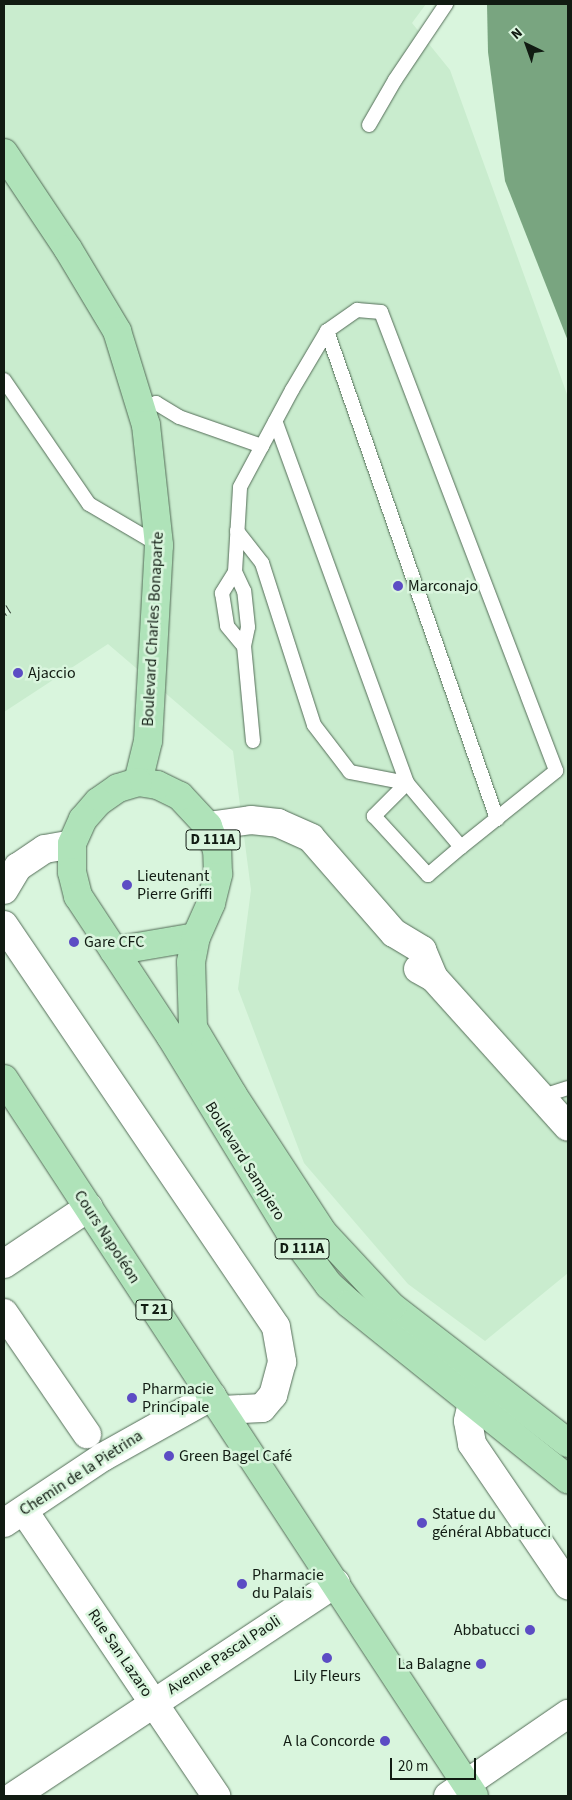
<!DOCTYPE html>
<meta charset="utf-8">
<style>
body{margin:0}
#map{position:relative;width:572px;height:1800px;overflow:hidden;background:#d9f5dd;font-family:"Source Sans 3",sans-serif}
div>[style]{position:absolute}
.built>*{inset:0;background:#c9ecce}
.water>*{inset:0;background:#79a580}
.roads{filter:drop-shadow(0 0 1px #546d58) drop-shadow(0 0 1px #546d58)}
.lane>*{height:14px;margin:-7px;padding:0 7px;transform-origin:7px;border-radius:7px;background:#fff}
.street>*{height:28px;margin:-14px;padding:0 14px;transform-origin:14px;border-radius:14px;background:#fff}
.secondary>*{height:28px;margin:-14px;padding:0 14px;transform-origin:14px;border-radius:14px;background:#fff}
.primary>*{height:28px;margin:-14px;padding:0 14px;transform-origin:14px;border-radius:14px;background:#afe3b9}
.rail>*{height:5.5px;margin-top:-2.75px;transform-origin:0;background:repeating-linear-gradient(90deg,#d9f5dd 0 11px,#313e33 0 22px);box-sizing:border-box;border-block:1px solid #313e33}
.dots>*{width:14px;height:14px;translate:-50% -50%;box-sizing:border-box;border:2px solid #d9f5dd;border-radius:50%}
span{translate:-50% -50%;white-space:nowrap;text-align:center;line-height:1.15;-webkit-text-stroke:5px #d9f5dd;paint-order:stroke}
.shield-label span{padding:1px 4px;background:#d9f5dd;border:1px solid;border-radius:4px;-webkit-text-stroke-width:0}
.shield-label{font-size:15px;color:#111b12;font-weight:700}
.poi-label{font-size:16px;color:#111b12}
.left{translate:0 -50%;text-align:left}
.right{translate:-100% -50%;text-align:right}
.street-label{font-size:16px;color:#111b12}
.frame{position:absolute;inset:0;border:5px solid #111b12;pointer-events:none}
.north{position:absolute;left:502px;top:20px;width:50px;height:50px;-webkit-text-stroke:4px #d9f5dd;paint-order:stroke;rotate:318deg;font-size:14px;font-weight:700;line-height:20px;text-align:center;color:#111b12}
.north::after{content:'';display:block;margin:auto;width:18px;height:22px;background:#111b12;clip-path:polygon(50% 0,100% 100%,50% 72%,0 100%)}
.scale{position:absolute;left:390px;top:1758px;width:86px;height:22px;box-sizing:border-box;border:2px solid #111b12;border-top:0;padding-left:6px;font-size:15px;line-height:18px;white-space:nowrap;color:#111b12;-webkit-text-stroke:4px #d9f5dd;paint-order:stroke}
</style>
<div id="map">
<div class="built">
<div style="clip-path:polygon(4px 4px,426px 4px,412px 23px,450px 70px,568px 397px,568px 1273px,485px 1341px,408px 1284px,304px 1163px,238px 989px,251px 890px,233px 751px,108px 644px,4px 712px)"></div>
</div>
<div class="water">
<div style="clip-path:polygon(487px 4px,568px 4px,568px 341px,505px 181px,488px 52px)"></div>
</div>
<div class="roads">
<div class="lane">
<div style="left:369px;top:125px;width:52px;rotate:-60deg"></div>
<div style="left:395px;top:80px;width:92px;rotate:-56.1deg"></div>
<div style="left:327px;top:331px;width:517px;rotate:70.79deg"></div>
<div style="left:4px;top:380px;width:150px;rotate:55.6deg"></div>
<div style="left:89px;top:504px;width:81px;rotate:30.4deg"></div>
<div style="left:141px;top:411px;width:17px;rotate:-28deg"></div>
<div style="left:156px;top:403px;width:27px;rotate:31deg"></div>
<div style="left:179px;top:417px;width:88px;rotate:19.3deg"></div>
<div style="left:237px;top:531px;width:41px;rotate:52deg"></div>
<div style="left:262px;top:563px;width:170px;rotate:72.2deg"></div>
<div style="left:314px;top:725px;width:59px;rotate:52.5deg"></div>
<div style="left:350px;top:772px;width:58px;rotate:10.9deg"></div>
<div style="left:235px;top:572px;width:25px;rotate:122deg"></div>
<div style="left:222px;top:593px;width:33px;rotate:81deg"></div>
<div style="left:227px;top:626px;width:26px;rotate:50deg"></div>
<div style="left:253px;top:741px;width:95px;rotate:-95.4deg"></div>
<div style="left:244px;top:646px;width:19px;rotate:-78deg"></div>
<div style="left:248px;top:627px;width:36px;rotate:-96deg"></div>
<div style="left:244px;top:591px;width:21px;rotate:-115deg"></div>
<div style="left:235px;top:572px;width:85px;rotate:-86.6deg"></div>
<div style="left:240px;top:487px;width:110px;rotate:-61.8deg"></div>
<div style="left:292px;top:390px;width:69px;rotate:-59.3deg"></div>
<div style="left:327px;top:331px;width:37px;rotate:-35deg"></div>
<div style="left:357px;top:310px;width:24px;rotate:5deg"></div>
<div style="left:381px;top:312px;width:491px;rotate:69.1deg"></div>
<div style="left:556px;top:771px;width:122px;rotate:141.3deg"></div>
<div style="left:461px;top:847px;width:84px;rotate:-130.2deg"></div>
<div style="left:407px;top:783px;width:385px;rotate:-110deg"></div>
<div style="left:407px;top:783px;width:47px;rotate:135deg"></div>
<div style="left:374px;top:816px;width:80px;rotate:47.5deg"></div>
<div style="left:428px;top:875px;width:43px;rotate:-40.3deg"></div>
<div style="left:543px;top:1096px;width:26px;rotate:-18deg"></div>
</div>
<div class="street">
<div style="left:208px;top:826px;width:43px;rotate:-7.9deg"></div>
<div style="left:251px;top:820px;width:27px;rotate:6deg"></div>
<div style="left:278px;top:823px;width:36px;rotate:24deg"></div>
<div style="left:311px;top:838px;width:126px;rotate:48.9deg"></div>
<div style="left:394px;top:933px;width:33px;rotate:31deg"></div>
<div style="left:422px;top:950px;width:30px;rotate:67deg"></div>
<div style="left:418px;top:969px;width:18px;rotate:29deg"></div>
<div style="left:434px;top:978px;width:200px;rotate:48deg"></div>
<div style="left:4px;top:1313px;width:147px;rotate:55.6deg"></div>
<div style="left:472px;top:1403px;width:18px;rotate:103deg"></div>
<div style="left:468px;top:1421px;width:23px;rotate:80deg"></div>
<div style="left:472px;top:1444px;width:171px;rotate:55.8deg"></div>
<div style="left:24px;top:1511px;width:344px;rotate:56deg"></div>
<div style="left:4px;top:1523px;width:119px;rotate:-33.7deg"></div>
<div style="left:103px;top:1457px;width:125px;rotate:-29.2deg"></div>
<div style="left:14px;top:1796px;width:386px;rotate:-33.5deg"></div>
<div style="left:448px;top:1796px;width:22px;rotate:-34deg"></div>
</div>
<div class="secondary">
<div style="left:4px;top:890px;width:27px;rotate:-59deg"></div>
<div style="left:18px;top:867px;width:32px;rotate:-34deg"></div>
<div style="left:45px;top:849px;width:27px;rotate:-10deg"></div>
<div style="left:4px;top:925px;width:485px;rotate:55.9deg"></div>
<div style="left:276px;top:1327px;width:36px;rotate:80deg"></div>
<div style="left:282px;top:1362px;width:34px;rotate:105deg"></div>
<div style="left:273px;top:1395px;width:17px;rotate:130deg"></div>
<div style="left:262px;top:1408px;width:40px;rotate:177.1deg"></div>
<div style="left:4px;top:1264px;width:102px;rotate:-33.8deg"></div>
<div style="left:466px;top:1784px;width:124px;rotate:-34.5deg"></div>
</div>
<div class="primary">
<div style="left:4px;top:153px;width:115px;rotate:56.3deg"></div>
<div style="left:68px;top:249px;width:96px;rotate:59.1deg"></div>
<div style="left:117px;top:331px;width:98px;rotate:72.9deg"></div>
<div style="left:146px;top:425px;width:121px;rotate:83.8deg"></div>
<div style="left:159px;top:545px;width:196px;rotate:93.2deg"></div>
<div style="left:148px;top:741px;width:42px;rotate:103.7deg"></div>
<div style="left:114px;top:951px;width:83px;rotate:-9.7deg"></div>
<div style="left:4px;top:1079px;width:857px;rotate:56.75deg"></div>
<div style="left:568px;top:1443px;width:222px;rotate:-142.3deg"></div>
<div style="left:392px;top:1307px;width:101px;rotate:-133deg"></div>
<div style="left:323px;top:1233px;width:165px;rotate:-123.1deg"></div>
<div style="left:233px;top:1095px;width:78px;rotate:-120.8deg"></div>
<div style="left:193px;top:1028px;width:66px;rotate:-91.7deg"></div>
<div style="left:191px;top:962px;width:25px;rotate:-79deg"></div>
<div style="left:196px;top:937px;width:37px;rotate:-66deg"></div>
<div style="left:211px;top:903px;width:30px;rotate:-76deg"></div>
<div style="left:218px;top:874px;width:24px;rotate:-92deg"></div>
<div style="left:217px;top:850px;width:26px;rotate:-111deg"></div>
<div style="left:208px;top:826px;width:41px;rotate:-133deg"></div>
<div style="left:180px;top:796px;width:25px;rotate:-154deg"></div>
<div style="left:157px;top:785px;width:19px;rotate:-171deg"></div>
<div style="left:138px;top:782px;width:21px;rotate:163deg"></div>
<div style="left:118px;top:788px;width:24px;rotate:145deg"></div>
<div style="left:98px;top:802px;width:23px;rotate:131deg"></div>
<div style="left:83px;top:819px;width:27px;rotate:114deg"></div>
<div style="left:72px;top:844px;width:28px;rotate:90deg"></div>
<div style="left:72px;top:872px;width:25px;rotate:76deg"></div>
<div style="left:78px;top:896px;width:169px;rotate:56.6deg"></div>
<div style="left:171px;top:1037px;width:228px;rotate:58.6deg"></div>
<div style="left:290px;top:1232px;width:66px;rotate:53.7deg"></div>
<div style="left:329px;top:1285px;width:28px;rotate:42deg"></div>
<div style="left:350px;top:1304px;width:280px;rotate:38.8deg"></div>
</div>
</div>
<div class="rail">
<div style="left:4px;top:607px;width:9px;rotate:58deg"></div>
</div>
<div class="dots">
<div style="left:398px;top:586px;background:#5c4cc4"></div>
<div style="left:18px;top:673px;background:#5c4cc4"></div>
<div style="left:127px;top:885px;background:#5c4cc4"></div>
<div style="left:74px;top:942px;background:#5c4cc4"></div>
<div style="left:132px;top:1398px;background:#5c4cc4"></div>
<div style="left:169px;top:1456px;background:#5c4cc4"></div>
<div style="left:422px;top:1523px;background:#5c4cc4"></div>
<div style="left:242px;top:1584px;background:#5c4cc4"></div>
<div style="left:530px;top:1630px;background:#5c4cc4"></div>
<div style="left:327px;top:1658px;background:#5c4cc4"></div>
<div style="left:481px;top:1664px;background:#5c4cc4"></div>
<div style="left:385px;top:1741px;background:#5c4cc4"></div>
</div>
<div class="shield-label">
<span style="left:213px;top:840px">D 111A</span>
<span style="left:302px;top:1249px">D 111A</span>
<span style="left:154px;top:1310px">T 21</span>
</div>
<div class="poi-label">
<span class="left" style="left:408px;top:586px">Marconajo</span>
<span class="left" style="left:28px;top:673px">Ajaccio</span>
<span class="left" style="left:137px;top:885px">Lieutenant<br>Pierre Griffi</span>
<span class="left" style="left:84px;top:942px">Gare CFC</span>
<span class="left" style="left:142px;top:1398px">Pharmacie<br>Principale</span>
<span class="left" style="left:179px;top:1456px">Green Bagel Café</span>
<span class="left" style="left:432px;top:1523px">Statue du<br>général Abbatucci</span>
<span class="left" style="left:252px;top:1584px">Pharmacie<br>du Palais</span>
<span class="right" style="left:520px;top:1630px">Abbatucci</span>
<span class="right" style="left:471px;top:1664px">La Balagne</span>
<span style="left:327px;top:1676px">Lily Fleurs</span>
<span class="right" style="left:375px;top:1741px">A la Concorde</span>
</div>
<div class="street-label">
<span style="left:153px;top:629px;rotate:-87deg">Boulevard Charles Bonaparte</span>
<span style="left:245px;top:1161px;rotate:58deg">Boulevard Sampiero</span>
<span style="left:107px;top:1237px;rotate:57deg">Cours Napoléon</span>
<span style="left:81px;top:1473px;rotate:-33deg">Chemin de la Pietrina</span>
<span style="left:120px;top:1653px;rotate:56deg">Rue San Lazaro</span>
<span style="left:224px;top:1655px;rotate:-33deg">Avenue Pascal Paoli</span>
</div>
<div class="frame"></div>
<div class="north">N</div>
<div class="scale">20 m</div>
</div>
